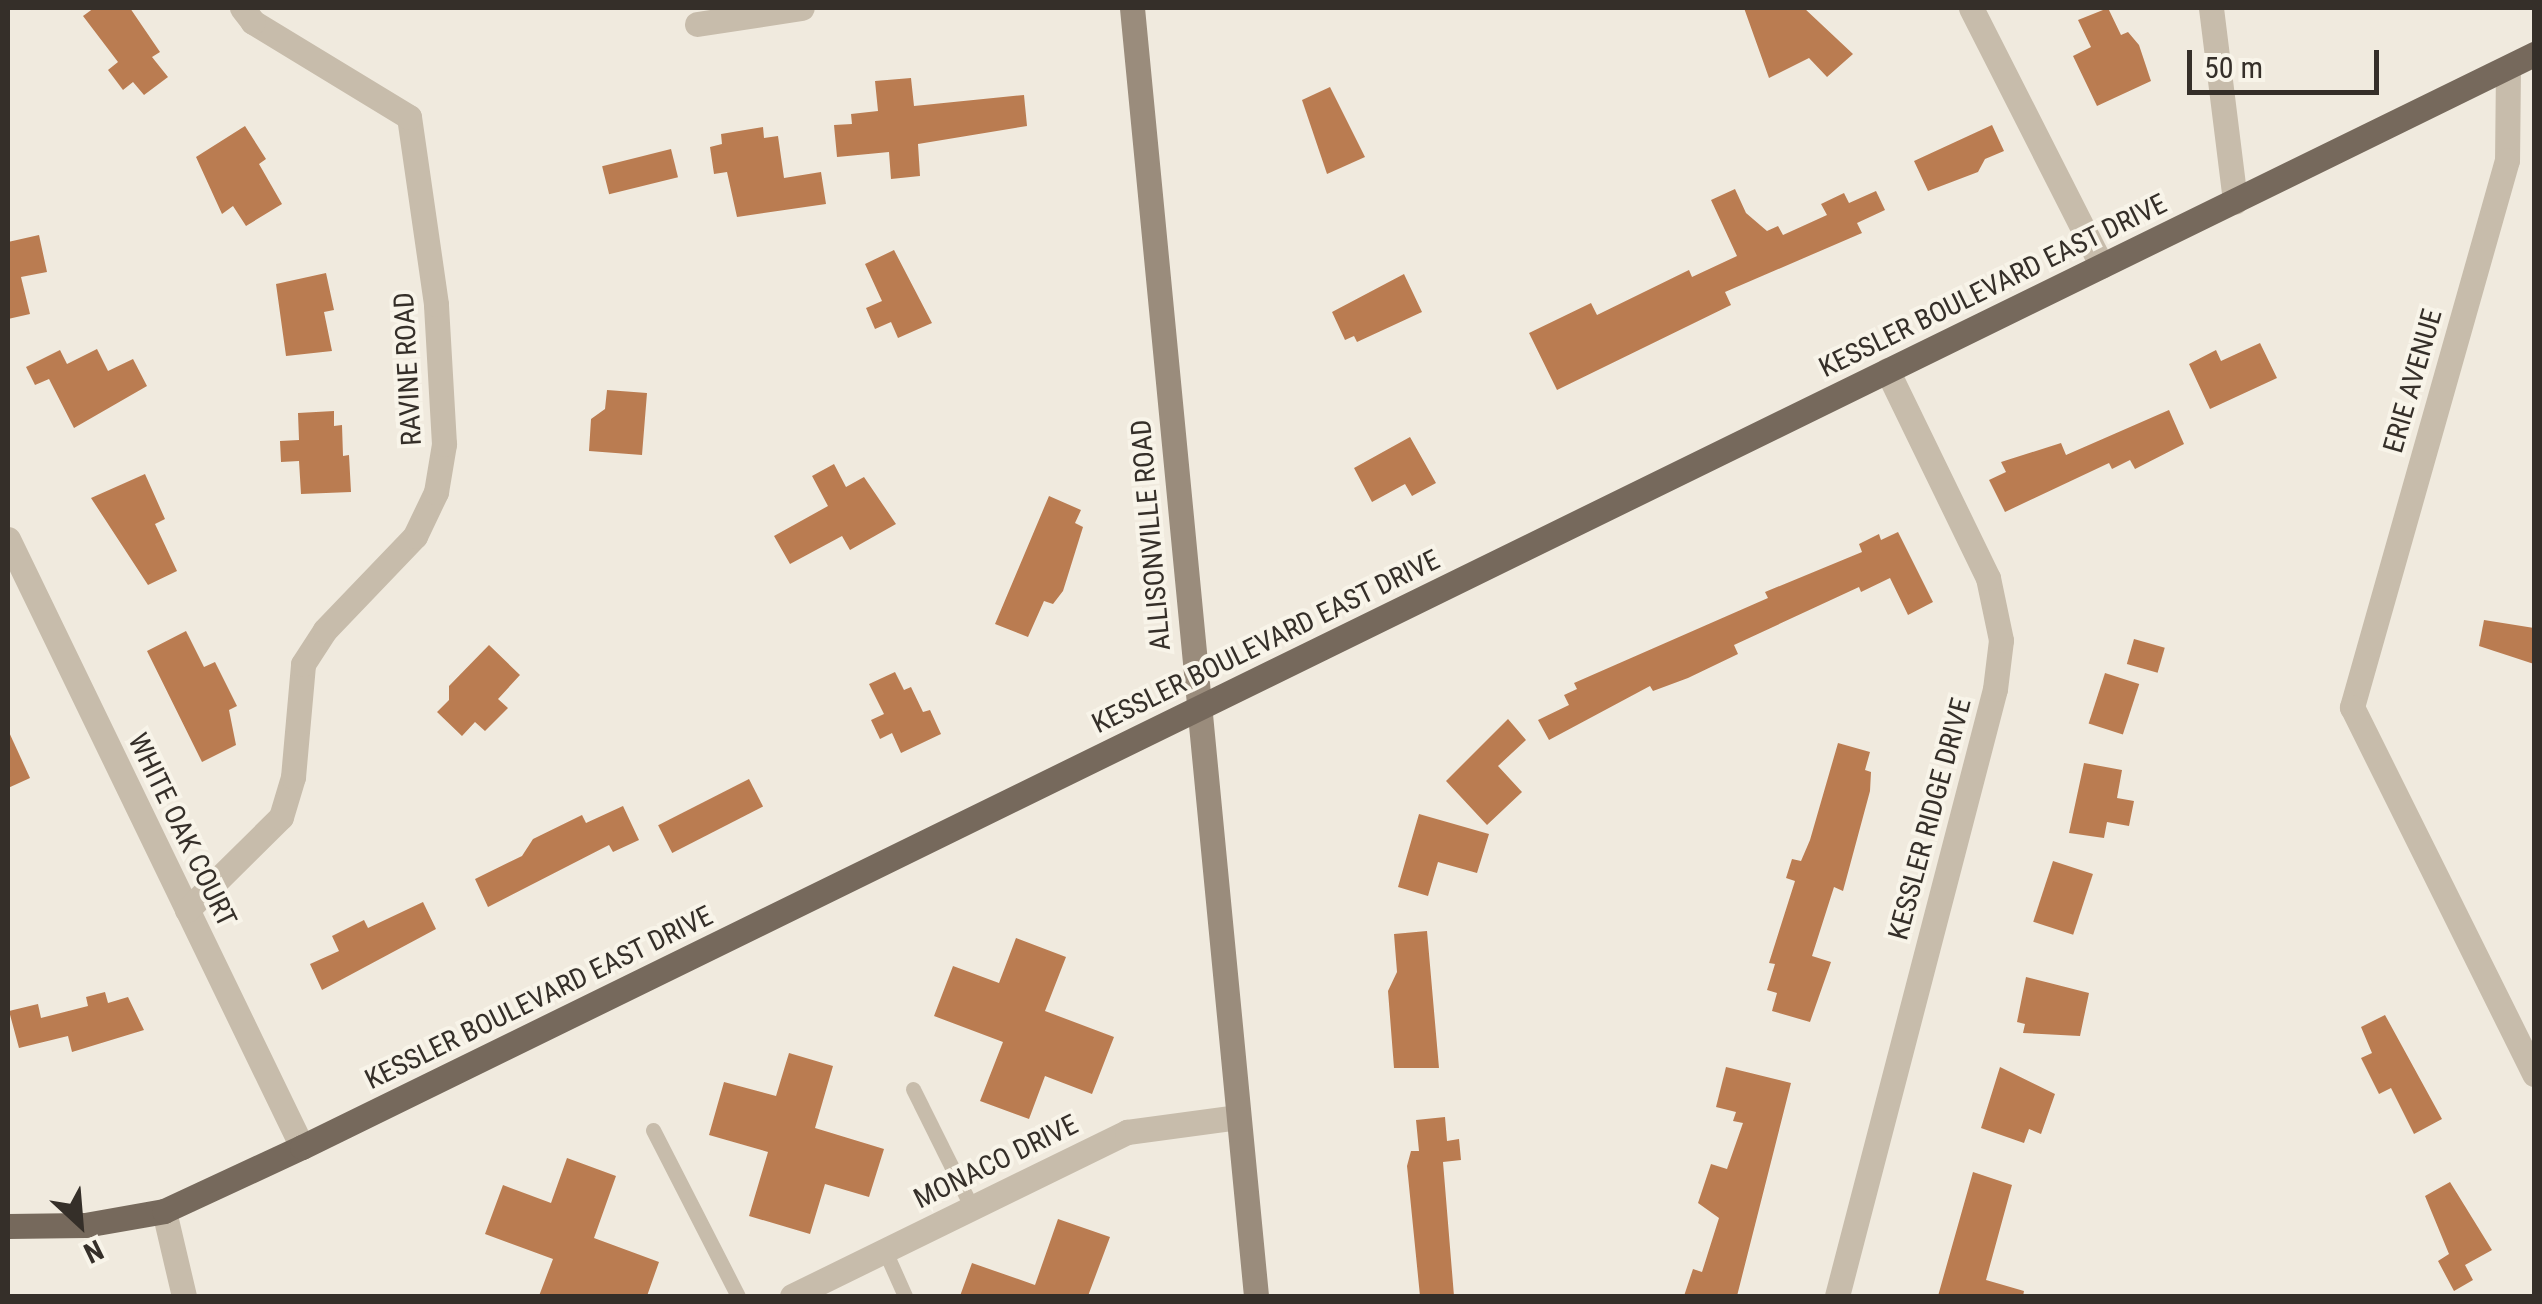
<!DOCTYPE html>
<style>
body{margin:0}
#map{position:relative;width:2542px;height:1304px;overflow:hidden;background:#f0eade;font-family:"Roboto Condensed",sans-serif}
div>[style]{position:absolute}
.building>*{inset:0;background:#ba7c51;transform-origin:0 0}
.service>*{height:15px;margin:-7.5px;padding:0 7.5px;transform-origin:7.5px;border-radius:7.5px;background:#c7bcab}
.minor>*{height:25px;margin:-12.5px;padding:0 12.5px;transform-origin:12.5px;border-radius:12.5px;background:#c7bcab}
.secondary>*{height:25px;margin:-12.5px;padding:0 12.5px;transform-origin:12.5px;border-radius:12.5px;background:#9a8c7c}
.primary>*{height:25px;margin:-12.5px;padding:0 12.5px;transform-origin:12.5px;border-radius:12.5px;background:#76695c}
span{translate:-50% -50%;white-space:nowrap;text-align:center;line-height:1.15;-webkit-text-stroke:8px #f8f4e9;paint-order:stroke}
.street-label{font-size:28px;color:#352f29}
.frame{position:absolute;inset:0;border:10px solid #352f29;pointer-events:none}
.north{position:absolute;left:30px;top:1174px;width:100px;height:100px;-webkit-text-stroke:8px #f8f4e9;paint-order:stroke;rotate:154deg;font-size:28px;font-weight:700;line-height:40px;text-align:center;color:#352f29}
.north::after{content:'';display:block;margin:auto;width:35px;height:45px;background:#352f29;clip-path:polygon(50% 0,100% 100%,50% 72%,0 100%)}
.scale{position:absolute;left:2187px;top:50px;width:192px;height:45px;box-sizing:border-box;border:5px solid #352f29;border-top:0;padding-left:12px;font-size:30px;line-height:35px;white-space:nowrap;color:#352f29;-webkit-text-stroke:8px #f8f4e9;paint-order:stroke}
</style>
<div id="map">
<div class="building">
<div style="clip-path:polygon(94px 8px,130px 8px,160px 52px,152px 57px,168px 77px,144px 95px,133px 82px,123px 90px,108px 70px,118px 62px,83px 16px)"></div>
<div style="clip-path:polygon(1744px 8px,1804px 8px,1853px 54px,1827px 77px,1809px 58px,1769px 78px)"></div>
<div style="clip-path:polygon(2108px 8px,2121px 35px,2128px 32px,2139px 45px,2151px 81px,2097px 106px,2073px 56px,2091px 47px,2078px 20px)"></div>
<div style="clip-path:polygon(911px 78px,914px 106px,1024px 95px,1027px 126px,918px 144px,920px 176px,891px 179px,889px 152px,837px 157px,834px 125px,852px 124px,851px 114px,878px 111px,875px 81px)"></div>
<div style="clip-path:polygon(1330px 87px,1365px 157px,1327px 174px,1302px 100px)"></div>
<div style="clip-path:polygon(1992px 125px,2004px 151px,1985px 159px,1978px 172px,1928px 191px,1914px 161px)"></div>
<div style="clip-path:polygon(245px 126px,266px 159px,259px 164px,282px 204px,246px 226px,233px 206px,222px 214px,196px 157px)"></div>
<div style="clip-path:polygon(763px 127px,764px 138px,778px 136px,784px 178px,821px 172px,826px 204px,737px 217px,727px 172px,714px 174px,710px 147px,722px 144px,721px 134px)"></div>
<div style="left:671px;top:149px;width:29px;height:71px;rotate:76deg"></div>
<div style="clip-path:polygon(1735px 189px,1746px 213px,1767px 231px,1778px 226px,1783px 235px,1827px 215px,1821px 204px,1844px 193px,1849px 203px,1876px 191px,1885px 210px,1857px 223px,1862px 233px,1725px 292px,1731px 305px,1557px 390px,1529px 333px,1591px 303px,1597px 315px,1689px 270px,1692px 277px,1737px 256px,1711px 200px)"></div>
<div style="clip-path:polygon(39px 235px,47px 272px,21px 277px,30px 314px,8px 319px,8px 242px)"></div>
<div style="clip-path:polygon(894px 250px,932px 323px,898px 338px,891px 322px,875px 329px,866px 308px,882px 301px,865px 264px)"></div>
<div style="clip-path:polygon(326px 273px,334px 310px,324px 312px,332px 351px,286px 356px,276px 284px)"></div>
<div style="clip-path:polygon(1404px 274px,1422px 312px,1357px 342px,1354px 336px,1345px 340px,1332px 312px)"></div>
<div style="clip-path:polygon(2260px 343px,2277px 378px,2210px 409px,2189px 364px,2216px 350px,2221px 361px)"></div>
<div style="clip-path:polygon(97px 349px,108px 371px,133px 359px,147px 386px,74px 428px,49px 379px,35px 385px,26px 367px,60px 350px,67px 364px)"></div>
<div style="clip-path:polygon(607px 390px,647px 393px,642px 455px,589px 451px,591px 419px,605px 409px)"></div>
<div style="clip-path:polygon(2169px 410px,2184px 444px,2135px 469px,2130px 460px,2112px 469px,2109px 463px,2005px 512px,1989px 480px,2006px 472px,2001px 462px,2061px 443px,2066px 455px)"></div>
<div style="clip-path:polygon(334px 411px,334px 426px,342px 425px,343px 456px,349px 455px,351px 492px,301px 494px,299px 461px,281px 462px,280px 441px,299px 440px,298px 413px)"></div>
<div style="clip-path:polygon(1410px 437px,1436px 483px,1412px 496px,1405px 484px,1372px 502px,1354px 468px)"></div>
<div style="clip-path:polygon(834px 464px,846px 487px,864px 477px,896px 524px,850px 550px,842px 536px,790px 564px,774px 536px,828px 506px,812px 476px)"></div>
<div style="clip-path:polygon(145px 474px,165px 519px,155px 524px,177px 571px,148px 585px,91px 498px)"></div>
<div style="clip-path:polygon(1049px 496px,1081px 510px,1075px 523px,1083px 527px,1063px 591px,1053px 604px,1044px 601px,1028px 637px,995px 624px)"></div>
<div style="clip-path:polygon(1898px 532px,1933px 602px,1908px 615px,1890px 578px,1861px 592px,1859px 587px,1734px 645px,1738px 654px,1688px 678px,1653px 691px,1650px 686px,1549px 740px,1538px 720px,1569px 705px,1564px 695px,1577px 689px,1574px 683px,1768px 598px,1765px 592px,1862px 552px,1859px 544px,1879px 534px,1881px 540px)"></div>
<div style="clip-path:polygon(2484px 620px,2534px 628px,2534px 664px,2479px 646px)"></div>
<div style="clip-path:polygon(186px 631px,204px 667px,215px 662px,237px 706px,229px 710px,236px 745px,202px 762px,147px 651px)"></div>
<div style="left:2134px;top:639px;width:32px;height:26px;rotate:16deg"></div>
<div style="clip-path:polygon(489px 645px,520px 675px,498px 699px,508px 708px,485px 731px,475px 722px,462px 736px,437px 712px,449px 700px,449px 686px)"></div>
<div style="clip-path:polygon(895px 672px,904px 690px,911px 687px,923px 712px,930px 710px,941px 734px,901px 753px,892px 733px,880px 739px,871px 720px,884px 714px,869px 684px)"></div>
<div style="left:2105px;top:673px;width:36px;height:53px;rotate:18deg"></div>
<div style="clip-path:polygon(1508px 719px,1526px 740px,1498px 766px,1522px 792px,1487px 825px,1446px 781px)"></div>
<div style="clip-path:polygon(8px 730px,30px 778px,8px 788px)"></div>
<div style="clip-path:polygon(1838px 743px,1870px 752px,1865px 770px,1871px 772px,1870px 791px,1843px 891px,1834px 887px,1812px 956px,1831px 962px,1810px 1022px,1772px 1011px,1777px 993px,1767px 990px,1775px 964px,1769px 963px,1795px 881px,1786px 878px,1792px 859px,1801px 861px,1810px 840px)"></div>
<div style="clip-path:polygon(2084px 763px,2122px 770px,2117px 798px,2134px 801px,2129px 826px,2107px 822px,2104px 838px,2069px 833px)"></div>
<div style="left:749px;top:779px;width:31px;height:102px;rotate:63deg"></div>
<div style="clip-path:polygon(623px 806px,639px 840px,613px 852px,609px 845px,488px 907px,475px 879px,522px 856px,533px 839px,582px 815px,586px 823px)"></div>
<div style="clip-path:polygon(1419px 814px,1489px 834px,1477px 873px,1438px 862px,1428px 896px,1398px 887px)"></div>
<div style="left:2053px;top:861px;width:42px;height:64px;rotate:18deg"></div>
<div style="clip-path:polygon(423px 902px,436px 929px,322px 990px,310px 964px,339px 951px,332px 936px,364px 920px,368px 928px)"></div>
<div style="clip-path:polygon(1427px 931px,1439px 1068px,1394px 1068px,1388px 991px,1397px 972px,1394px 934px)"></div>
<div style="clip-path:polygon(1016px 938px,1066px 957px,1045px 1011px,1114px 1037px,1092px 1094px,1045px 1076px,1029px 1119px,980px 1101px,1003px 1042px,934px 1016px,953px 966px,999px 983px)"></div>
<div style="clip-path:polygon(2026px 977px,2089px 993px,2080px 1036px,2023px 1033px,2025px 1024px,2017px 1022px)"></div>
<div style="clip-path:polygon(105px 992px,108px 1003px,128px 997px,144px 1030px,72px 1052px,68px 1036px,19px 1048px,9px 1011px,38px 1004px,41px 1018px,88px 1006px,86px 997px)"></div>
<div style="clip-path:polygon(2385px 1015px,2442px 1119px,2414px 1134px,2391px 1088px,2379px 1094px,2361px 1058px,2372px 1053px,2361px 1027px)"></div>
<div style="clip-path:polygon(789px 1053px,833px 1066px,815px 1128px,884px 1149px,869px 1197px,825px 1184px,810px 1234px,749px 1216px,768px 1152px,709px 1135px,724px 1082px,776px 1096px)"></div>
<div style="clip-path:polygon(1726px 1067px,1791px 1083px,1737px 1296px,1684px 1296px,1693px 1269px,1702px 1272px,1719px 1218px,1698px 1203px,1711px 1164px,1727px 1169px,1743px 1123px,1733px 1121px,1736px 1112px,1716px 1107px)"></div>
<div style="clip-path:polygon(2000px 1067px,2055px 1094px,2041px 1134px,2029px 1129px,2024px 1143px,1981px 1128px)"></div>
<div style="clip-path:polygon(1445px 1117px,1447px 1141px,1459px 1139px,1461px 1160px,1443px 1162px,1454px 1296px,1420px 1296px,1407px 1166px,1411px 1151px,1419px 1151px,1416px 1120px)"></div>
<div style="clip-path:polygon(567px 1158px,616px 1176px,594px 1238px,659px 1262px,647px 1296px,539px 1296px,553px 1259px,485px 1234px,503px 1185px,551px 1203px)"></div>
<div style="clip-path:polygon(1973px 1172px,2012px 1185px,1986px 1280px,2024px 1291px,2023px 1296px,1938px 1296px)"></div>
<div style="clip-path:polygon(2450px 1182px,2492px 1250px,2465px 1265px,2473px 1280px,2454px 1291px,2438px 1261px,2449px 1254px,2425px 1196px)"></div>
<div style="clip-path:polygon(1058px 1219px,1110px 1237px,1088px 1296px,960px 1296px,972px 1263px,1035px 1285px)"></div>
</div>
<div class="service">
<div style="left:913px;top:1089px;width:133px;rotate:63.6deg"></div>
<div style="left:653px;top:1130px;width:186px;rotate:62.9deg"></div>
<div style="left:885px;top:1251px;width:49px;rotate:66deg"></div>
</div>
<div class="minor">
<div style="left:1971px;top:8px;width:289px;rotate:63.1deg"></div>
<div style="left:2211px;top:8px;width:195px;rotate:82.9deg"></div>
<div style="left:697px;top:24px;width:106px;rotate:-8.7deg"></div>
<div style="left:2508px;top:68px;width:92px;rotate:90.6deg"></div>
<div style="left:2507px;top:160px;width:569px;rotate:105.82deg"></div>
<div style="left:2352px;top:707px;width:410px;rotate:63.6deg"></div>
<div style="left:8px;top:539px;width:675px;rotate:64.19deg"></div>
<div style="left:187px;top:910px;width:132px;rotate:-44.7deg"></div>
<div style="left:281px;top:817px;width:42px;rotate:-73.3deg"></div>
<div style="left:293px;top:777px;width:113px;rotate:-84.9deg"></div>
<div style="left:303px;top:664px;width:40px;rotate:-57.1deg"></div>
<div style="left:325px;top:630px;width:130px;rotate:-46.2deg"></div>
<div style="left:415px;top:536px;width:49px;rotate:-64.5deg"></div>
<div style="left:436px;top:492px;width:49px;rotate:-80.5deg"></div>
<div style="left:444px;top:444px;width:140px;rotate:-93.3deg"></div>
<div style="left:436px;top:304px;width:189px;rotate:-98.2deg"></div>
<div style="left:409px;top:117px;width:183px;rotate:-148.7deg"></div>
<div style="left:253px;top:22px;width:18px;rotate:-128deg"></div>
<div style="left:164px;top:1211px;width:87px;rotate:76.8deg"></div>
<div style="left:792px;top:1296px;width:373px;rotate:-26.1deg"></div>
<div style="left:1127px;top:1132px;width:112px;rotate:-7.7deg"></div>
<div style="left:1837px;top:1296px;width:627px;rotate:-75.41deg"></div>
<div style="left:1995px;top:689px;width:49px;rotate:-83deg"></div>
<div style="left:2001px;top:640px;width:63px;rotate:-101.8deg"></div>
<div style="left:1988px;top:578px;width:231px;rotate:-115.9deg"></div>
</div>
<div class="secondary">
<div style="left:1132px;top:8px;width:1294px;rotate:84.5deg"></div>
</div>
<div class="primary">
<div style="left:8px;top:1226px;width:77px;rotate:-0.7deg"></div>
<div style="left:85px;top:1225px;width:80px;rotate:-10deg"></div>
<div style="left:164px;top:1211px;width:152px;rotate:-24.9deg"></div>
<div style="left:302px;top:1147px;width:2485px;rotate:-26.09deg"></div>
</div>
<div class="street-label">
<span style="left:1993px;top:286px;rotate:-26deg">KESSLER BOULEVARD EAST DRIVE</span>
<span style="left:408px;top:369px;rotate:-93deg">RAVINE ROAD</span>
<span style="left:2413px;top:381px;rotate:-74deg">ERIE AVENUE</span>
<span style="left:1151px;top:535px;rotate:-95deg">ALLISONVILLE ROAD</span>
<span style="left:1266px;top:642px;rotate:-26deg">KESSLER BOULEVARD EAST DRIVE</span>
<span style="left:1930px;top:819px;rotate:-75deg">KESSLER RIDGE DRIVE</span>
<span style="left:182px;top:830px;rotate:64deg">WHITE OAK COURT</span>
<span style="left:539px;top:998px;rotate:-26deg">KESSLER BOULEVARD EAST DRIVE</span>
<span style="left:996px;top:1162px;rotate:-26deg">MONACO DRIVE</span>
</div>
<div class="frame"></div>
<div class="north">N</div>
<div class="scale">50 m</div>
</div>
